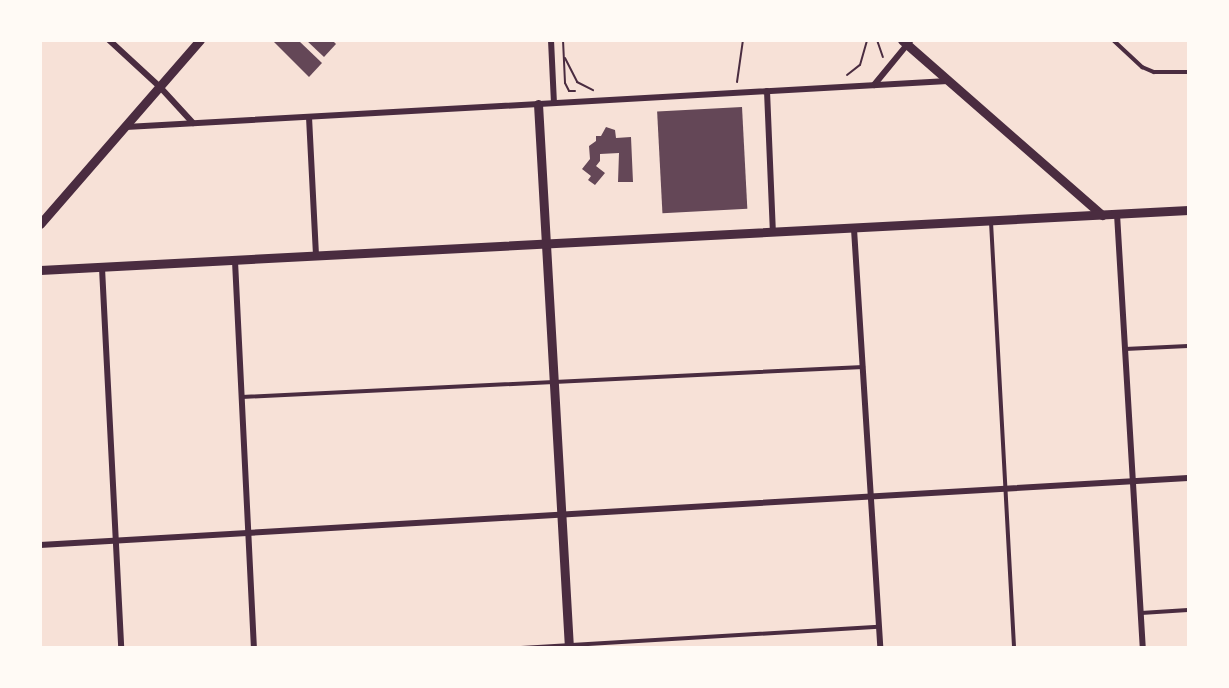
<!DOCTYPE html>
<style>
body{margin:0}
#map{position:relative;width:1229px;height:688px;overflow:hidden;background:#f7e1d7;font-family:Jost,sans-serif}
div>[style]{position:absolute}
.building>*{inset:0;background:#644757;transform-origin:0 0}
.path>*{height:2px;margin:-1px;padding:0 1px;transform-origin:1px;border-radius:1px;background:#4a2c40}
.service>*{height:4px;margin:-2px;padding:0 2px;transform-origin:2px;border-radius:2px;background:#4a2c40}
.minor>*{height:6px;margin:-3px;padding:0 3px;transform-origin:3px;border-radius:3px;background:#4a2c40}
.tertiary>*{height:9px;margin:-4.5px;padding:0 4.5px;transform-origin:4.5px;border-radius:4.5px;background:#4a2c40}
span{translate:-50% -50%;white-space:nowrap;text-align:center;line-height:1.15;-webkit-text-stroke:6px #fffaf5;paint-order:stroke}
.frame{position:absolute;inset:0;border:42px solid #fffaf5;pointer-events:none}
</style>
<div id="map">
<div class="building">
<div style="clip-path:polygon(272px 40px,298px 40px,322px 63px,309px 77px)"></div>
<div style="clip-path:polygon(306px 40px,332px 40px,336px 44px,324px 57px)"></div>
<div style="left:742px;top:107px;width:102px;height:85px;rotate:87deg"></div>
<div style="clip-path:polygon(606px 127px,615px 130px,616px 138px,631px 137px,633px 182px,618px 182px,619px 153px,600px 154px,600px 161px,596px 166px,605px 173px,595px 185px,588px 180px,591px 176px,582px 169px,590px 159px,589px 146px,596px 141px,596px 136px,601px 136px)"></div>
</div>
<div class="path">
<div style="left:563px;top:40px;width:43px;rotate:87.3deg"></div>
<div style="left:565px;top:83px;width:9px;rotate:63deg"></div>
<div style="left:569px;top:91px;width:6px"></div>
<div style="left:877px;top:40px;width:18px;rotate:71deg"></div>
<div style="left:565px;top:58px;width:27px;rotate:63deg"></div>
<div style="left:577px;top:82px;width:18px;rotate:27deg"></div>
<div style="left:847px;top:75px;width:16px;rotate:-38deg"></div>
<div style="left:860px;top:65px;width:26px;rotate:-74deg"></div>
<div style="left:737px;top:82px;width:42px;rotate:-81.9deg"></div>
</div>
<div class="service">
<div style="left:1113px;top:40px;width:40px;rotate:43deg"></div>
<div style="left:1142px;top:67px;width:13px;rotate:23deg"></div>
<div style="left:1154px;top:72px;width:34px"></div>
<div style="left:991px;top:222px;width:427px;rotate:86.9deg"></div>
<div style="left:1125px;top:349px;width:63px;rotate:-2.7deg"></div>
<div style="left:242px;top:397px;width:622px;rotate:-2.77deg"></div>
<div style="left:1141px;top:613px;width:47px;rotate:-3.7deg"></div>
<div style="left:521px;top:648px;width:358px;rotate:-3.4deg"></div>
</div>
<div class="minor">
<div style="left:109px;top:40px;width:69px;rotate:42.7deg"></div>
<div style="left:160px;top:87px;width:49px;rotate:47.5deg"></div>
<div style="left:551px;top:40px;width:63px;rotate:87.3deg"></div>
<div style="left:874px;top:85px;width:58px;rotate:-50.6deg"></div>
<div style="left:767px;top:91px;width:142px;rotate:87.6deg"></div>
<div style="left:309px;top:117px;width:140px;rotate:87.1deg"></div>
<div style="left:126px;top:127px;width:823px;rotate:-3.2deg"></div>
<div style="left:1117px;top:214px;width:435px;rotate:86.6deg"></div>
<div style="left:854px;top:229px;width:420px;rotate:86.4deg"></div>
<div style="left:235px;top:261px;width:387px;rotate:87.2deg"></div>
<div style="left:102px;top:268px;width:380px;rotate:87.1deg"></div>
<div style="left:40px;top:545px;width:1150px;rotate:-3.34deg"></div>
</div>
<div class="tertiary">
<div style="left:902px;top:40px;width:266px;rotate:41.2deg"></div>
<div style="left:538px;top:104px;width:545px;rotate:86.74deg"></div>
<div style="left:40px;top:224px;width:244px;rotate:-49deg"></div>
<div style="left:40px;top:270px;width:1150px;rotate:-2.99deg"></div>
</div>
<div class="frame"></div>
</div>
